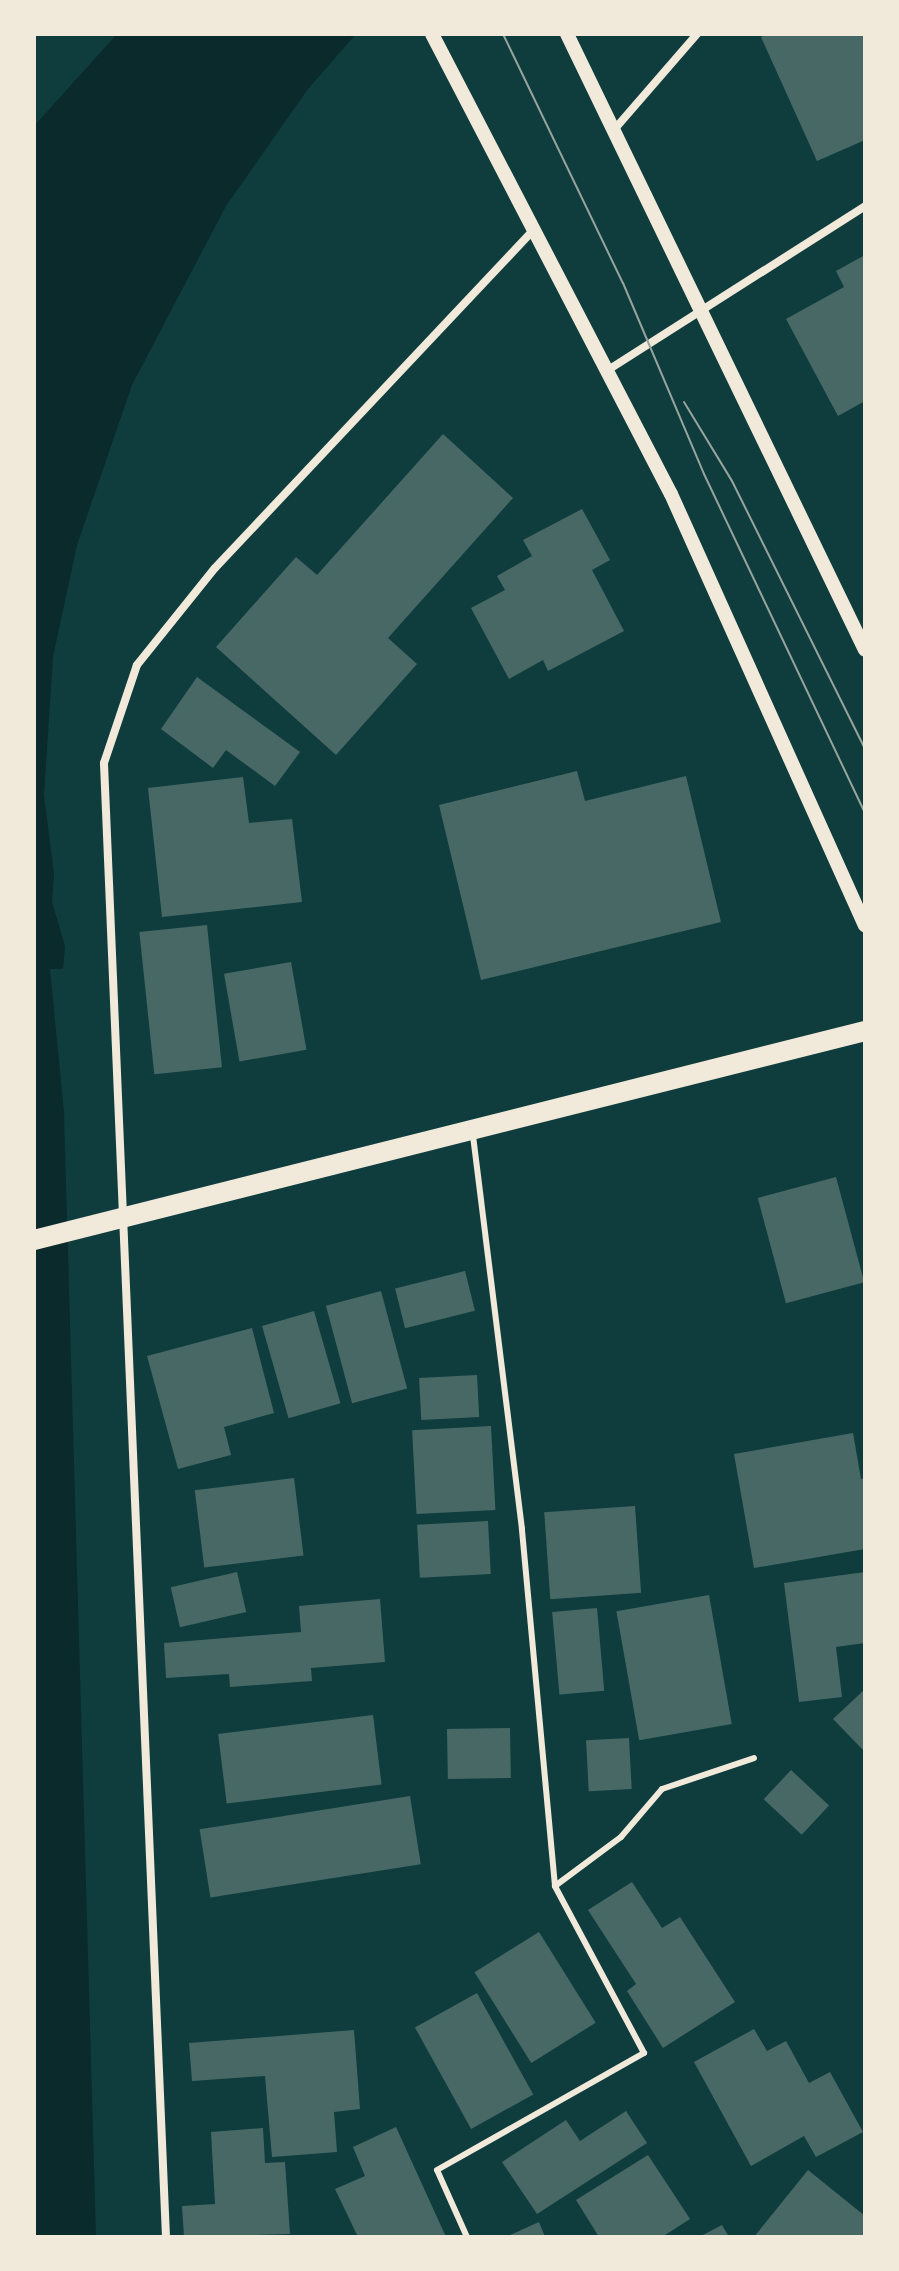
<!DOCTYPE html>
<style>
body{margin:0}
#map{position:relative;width:899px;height:2271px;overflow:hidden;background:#0f3d3e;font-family:"Space Grotesk",sans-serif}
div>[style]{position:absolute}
.water>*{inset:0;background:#0a2a2b}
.building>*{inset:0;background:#486865;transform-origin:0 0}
.service>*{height:6px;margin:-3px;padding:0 3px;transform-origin:3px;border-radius:3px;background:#f1e9da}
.minor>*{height:8px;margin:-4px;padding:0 4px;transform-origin:4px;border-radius:4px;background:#f1e9da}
.tertiary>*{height:14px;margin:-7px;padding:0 7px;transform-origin:7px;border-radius:7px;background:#f1e9da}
.primary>*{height:20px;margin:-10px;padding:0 10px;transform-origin:10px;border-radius:10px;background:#f1e9da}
.tram>*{height:2px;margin:-1px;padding:0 1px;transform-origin:1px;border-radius:1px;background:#97a49c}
span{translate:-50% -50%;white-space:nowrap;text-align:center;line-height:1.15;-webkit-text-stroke:6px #f1e9da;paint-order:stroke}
.frame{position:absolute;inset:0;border:36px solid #f1e9da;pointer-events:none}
</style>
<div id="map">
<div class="water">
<div style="clip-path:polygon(117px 34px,356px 34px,308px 89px,226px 206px,132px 385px,77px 545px,53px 657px,44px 795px,54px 874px,52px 902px,65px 946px,63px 969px,50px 969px,64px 1112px,96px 2237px,34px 2237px,34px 126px)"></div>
</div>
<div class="building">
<div style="clip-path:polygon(768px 34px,864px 34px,865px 140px,817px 161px,761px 37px)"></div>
<div style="clip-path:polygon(865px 255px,865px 401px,838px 416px,786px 319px,844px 287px,836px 271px)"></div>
<div style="clip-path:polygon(443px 434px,513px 498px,388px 638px,417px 664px,336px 755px,216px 647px,296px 557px,317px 575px)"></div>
<div style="clip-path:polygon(582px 509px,610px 560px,592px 570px,624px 631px,548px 671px,543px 660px,509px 679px,471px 608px,505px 590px,497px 576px,532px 556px,523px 540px)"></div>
<div style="clip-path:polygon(197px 677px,300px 752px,275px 786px,226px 750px,213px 768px,161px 729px)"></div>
<div style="clip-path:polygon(577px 771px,585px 801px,686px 776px,721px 922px,481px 980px,439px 805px)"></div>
<div style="clip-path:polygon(243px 777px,249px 823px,292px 819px,302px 902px,162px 917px,148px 788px)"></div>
<div style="left:207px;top:925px;width:143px;height:68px;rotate:84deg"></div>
<div style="left:291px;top:962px;width:89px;height:68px;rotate:80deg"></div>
<div style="left:836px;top:1177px;width:109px;height:81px;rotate:75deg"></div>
<div style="left:465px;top:1271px;width:41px;height:72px;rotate:76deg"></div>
<div style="left:381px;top:1291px;width:101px;height:57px;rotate:75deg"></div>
<div style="left:314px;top:1311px;width:96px;height:54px;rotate:74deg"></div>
<div style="clip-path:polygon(252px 1328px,274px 1413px,224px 1427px,231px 1455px,178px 1469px,147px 1356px)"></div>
<div style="left:477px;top:1375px;width:42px;height:58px;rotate:87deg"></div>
<div style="left:491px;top:1426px;width:84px;height:79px;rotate:87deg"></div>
<div style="clip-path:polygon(853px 1433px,861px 1479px,865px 1478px,865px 1549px,754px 1568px,734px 1454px)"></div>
<div style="left:294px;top:1478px;width:78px;height:100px;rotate:83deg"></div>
<div style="left:635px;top:1506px;width:87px;height:91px;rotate:86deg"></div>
<div style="left:488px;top:1521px;width:53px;height:71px;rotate:87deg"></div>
<div style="left:237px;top:1572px;width:41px;height:68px;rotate:77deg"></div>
<div style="clip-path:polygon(865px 1572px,865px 1643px,836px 1647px,842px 1697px,799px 1702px,784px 1583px)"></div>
<div style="left:709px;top:1595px;width:131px;height:94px;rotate:80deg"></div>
<div style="clip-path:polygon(380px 1599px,385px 1662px,311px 1668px,312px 1681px,230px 1687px,229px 1674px,166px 1678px,164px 1643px,301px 1632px,299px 1606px)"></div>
<div style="left:597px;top:1608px;width:83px;height:45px;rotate:85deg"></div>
<div style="clip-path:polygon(865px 1689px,865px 1752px,833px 1719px)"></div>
<div style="left:373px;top:1715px;width:70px;height:156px;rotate:83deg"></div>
<div style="left:510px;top:1728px;width:50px;height:63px;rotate:89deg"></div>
<div style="left:629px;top:1738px;width:51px;height:43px;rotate:87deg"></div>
<div style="left:791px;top:1770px;width:52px;height:40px;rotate:43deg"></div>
<div style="left:410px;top:1796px;width:69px;height:213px;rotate:81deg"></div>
<div style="clip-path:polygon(632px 1882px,662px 1928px,680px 1917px,735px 2002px,663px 2048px,627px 1991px,636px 1984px,588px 1910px)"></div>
<div style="left:539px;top:1932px;width:107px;height:76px;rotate:58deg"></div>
<div style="left:477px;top:1993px;width:116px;height:71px;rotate:61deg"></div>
<div style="clip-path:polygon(754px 2029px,767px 2051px,786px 2041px,809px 2083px,830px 2072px,863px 2132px,816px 2157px,804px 2136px,751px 2166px,694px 2062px)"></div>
<div style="clip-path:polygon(354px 2030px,360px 2109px,334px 2112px,337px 2152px,272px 2157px,265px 2076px,192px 2081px,189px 2043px)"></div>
<div style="clip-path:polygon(626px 2111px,647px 2143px,537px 2214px,502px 2162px,566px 2120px,580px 2141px)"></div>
<div style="clip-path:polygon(396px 2127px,446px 2237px,358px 2237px,335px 2189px,365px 2176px,353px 2147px)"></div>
<div style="clip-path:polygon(263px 2128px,265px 2163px,285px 2162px,290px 2234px,184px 2237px,182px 2206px,215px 2204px,211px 2132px)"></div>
<div style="clip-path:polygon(648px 2155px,690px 2219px,662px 2237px,599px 2237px,576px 2200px)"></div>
<div style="clip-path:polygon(808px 2170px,865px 2216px,865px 2237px,754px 2237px)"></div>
<div style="clip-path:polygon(539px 2222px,545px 2237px,506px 2237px)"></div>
<div style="clip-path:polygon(722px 2225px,729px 2237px,699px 2237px)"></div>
</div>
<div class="service">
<div style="left:555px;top:1886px;width:82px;rotate:-36.6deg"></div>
<div style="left:621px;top:1837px;width:63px;rotate:-49.5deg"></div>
<div style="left:662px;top:1789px;width:97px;rotate:-18.6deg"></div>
<div style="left:467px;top:2237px;width:73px;rotate:-114.1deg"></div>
<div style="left:437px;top:2170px;width:238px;rotate:-29.5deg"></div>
<div style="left:644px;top:2053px;width:189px;rotate:-118.1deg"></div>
<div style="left:555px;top:1886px;width:359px;rotate:-95.3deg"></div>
<div style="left:522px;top:1529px;width:399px;rotate:-97.1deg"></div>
</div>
<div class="minor">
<div style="left:613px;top:131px;width:128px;rotate:-49.1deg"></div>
<div style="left:608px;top:370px;width:305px;rotate:-32.5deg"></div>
<div style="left:166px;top:2237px;width:1475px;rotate:-92.41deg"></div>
<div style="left:104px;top:763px;width:103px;rotate:-71.4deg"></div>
<div style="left:137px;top:665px;width:124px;rotate:-51.2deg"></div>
<div style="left:215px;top:568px;width:465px;rotate:-46.7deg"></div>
</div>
<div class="tertiary">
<div style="left:432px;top:34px;width:518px;rotate:62.55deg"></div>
<div style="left:671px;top:494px;width:473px;rotate:65.8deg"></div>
<div style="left:567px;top:34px;width:684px;rotate:64.18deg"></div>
</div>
<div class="primary">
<div style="left:34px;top:1240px;width:857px;rotate:-14.12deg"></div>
</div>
<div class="tram">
<div style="left:503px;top:34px;width:276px;rotate:64.3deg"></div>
<div style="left:623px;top:283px;width:207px;rotate:67deg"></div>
<div style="left:704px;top:474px;width:375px;rotate:64.6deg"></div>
<div style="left:684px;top:402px;width:92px;rotate:58.7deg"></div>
<div style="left:732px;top:481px;width:299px;rotate:63.6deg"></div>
</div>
<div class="frame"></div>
</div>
